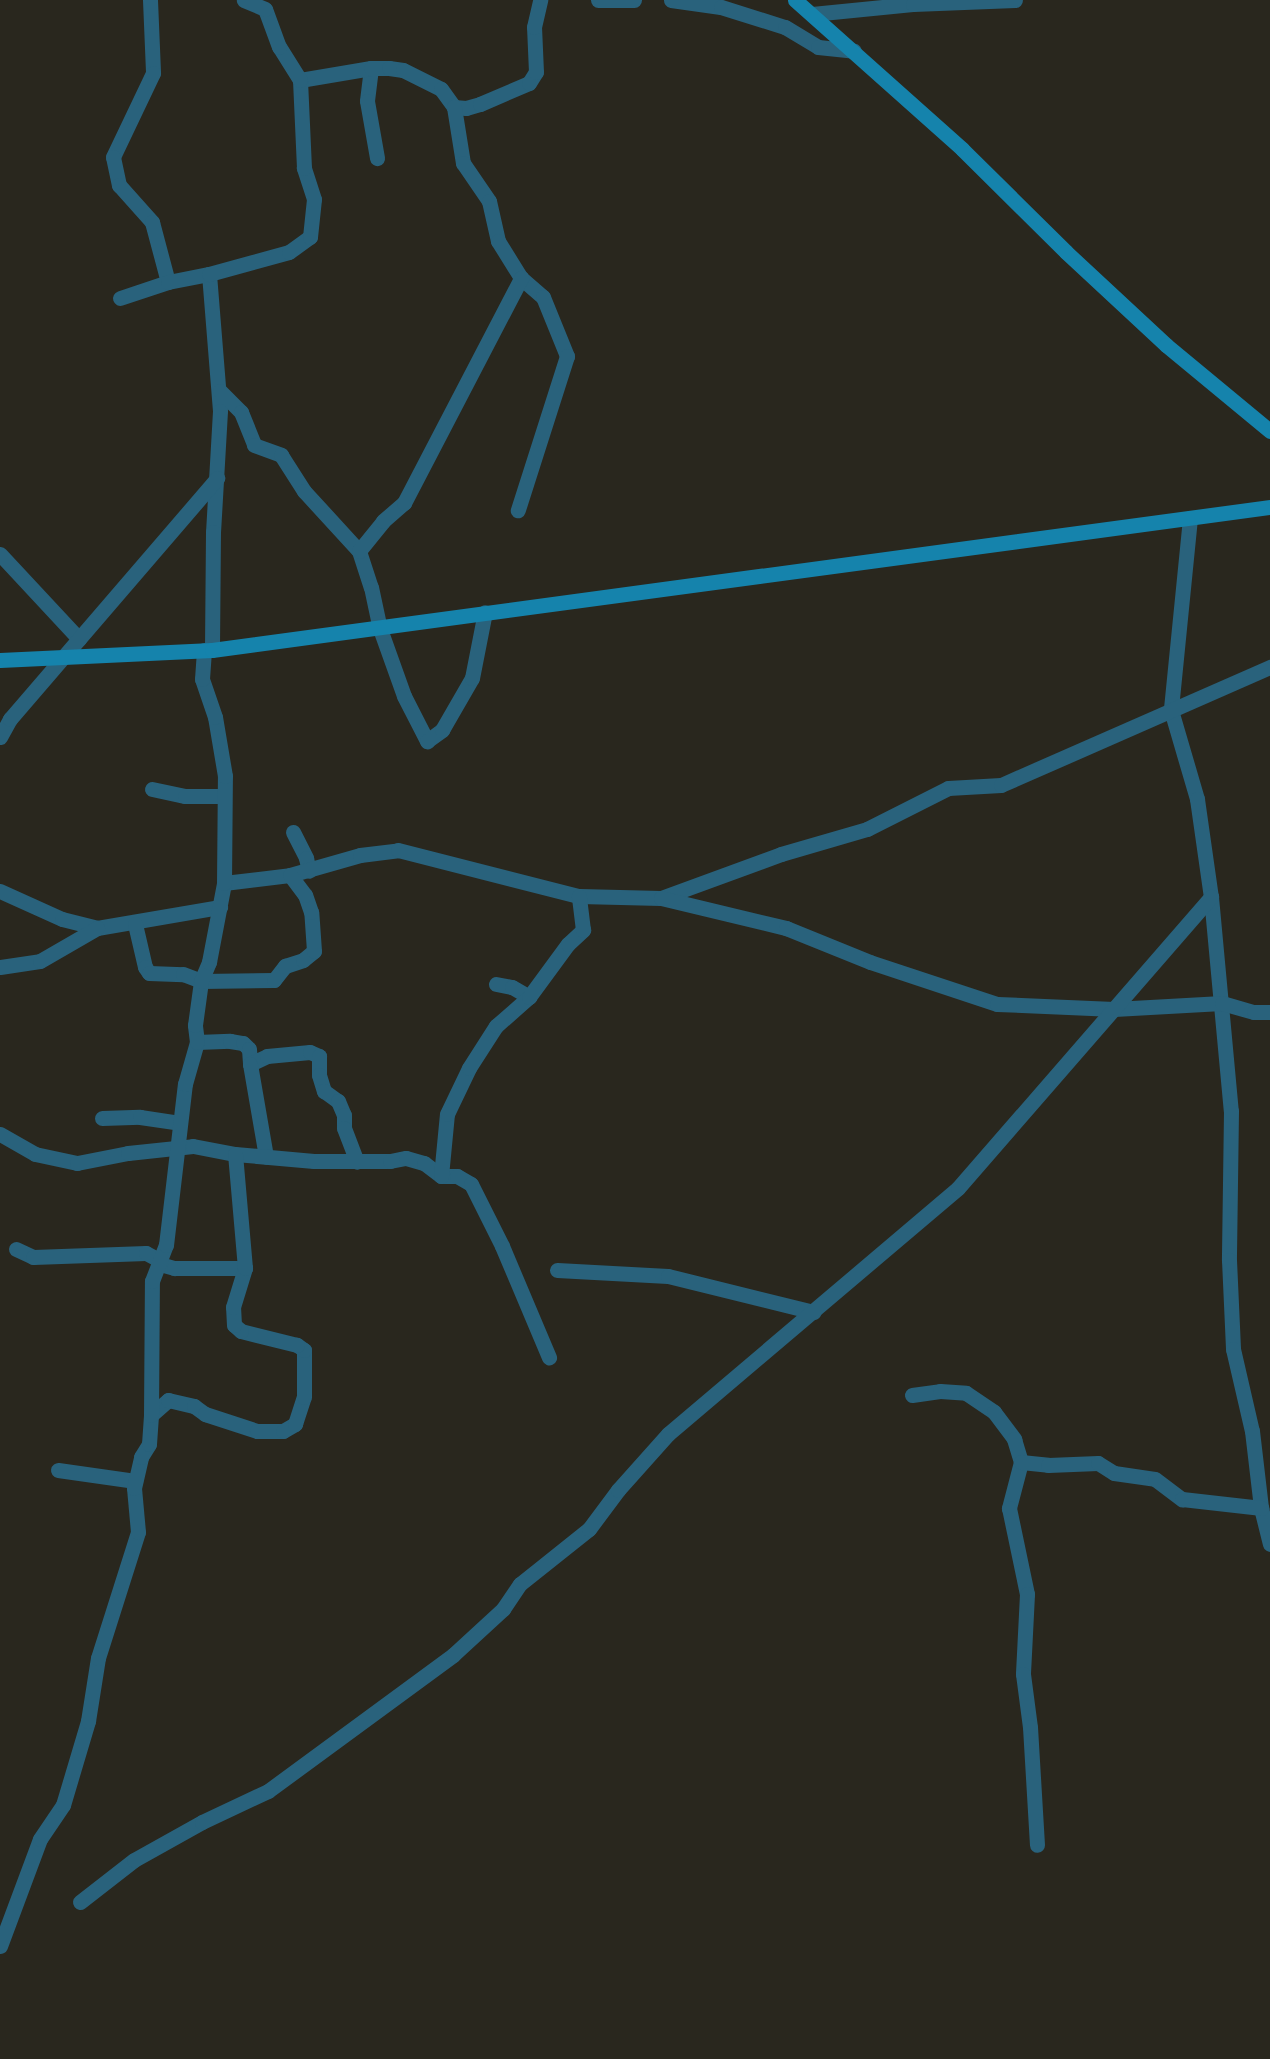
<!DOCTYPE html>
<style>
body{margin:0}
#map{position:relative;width:1270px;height:2059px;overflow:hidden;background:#29271e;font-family:Ubuntu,sans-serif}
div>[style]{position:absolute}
.street>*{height:15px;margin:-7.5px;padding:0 7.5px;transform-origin:7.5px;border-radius:7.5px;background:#29627c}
.secondary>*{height:15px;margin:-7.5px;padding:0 7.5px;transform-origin:7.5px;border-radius:7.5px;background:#1583ac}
span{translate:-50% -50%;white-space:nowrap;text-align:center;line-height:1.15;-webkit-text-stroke:6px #1f1e14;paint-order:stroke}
</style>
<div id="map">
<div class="street">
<div style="left:150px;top:0;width:73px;rotate:87.6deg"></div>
<div style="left:153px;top:73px;width:93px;rotate:115.5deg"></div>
<div style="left:113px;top:157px;width:29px;rotate:78deg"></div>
<div style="left:119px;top:185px;width:50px;rotate:48.3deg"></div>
<div style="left:152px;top:222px;width:62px;rotate:75.1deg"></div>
<div style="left:598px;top:0;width:36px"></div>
<div style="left:671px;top:0;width:50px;rotate:8deg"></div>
<div style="left:721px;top:7px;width:67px;rotate:17.4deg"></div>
<div style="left:785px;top:27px;width:39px;rotate:31deg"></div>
<div style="left:818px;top:47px;width:36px;rotate:6deg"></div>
<div style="left:812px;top:14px;width:101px;rotate:-5.7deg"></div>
<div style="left:913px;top:4px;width:102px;rotate:-2.2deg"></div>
<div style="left:371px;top:68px;width:33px;rotate:97deg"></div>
<div style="left:367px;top:101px;width:58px;rotate:80deg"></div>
<div style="left:300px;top:80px;width:72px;rotate:-9.6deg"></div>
<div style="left:371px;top:68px;width:18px"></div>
<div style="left:389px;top:68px;width:14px;rotate:8deg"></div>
<div style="left:403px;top:70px;width:42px;rotate:26.6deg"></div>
<div style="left:441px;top:89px;width:22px;rotate:54deg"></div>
<div style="left:454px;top:107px;width:12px;rotate:5deg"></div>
<div style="left:466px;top:108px;width:15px;rotate:-16deg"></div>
<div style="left:480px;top:104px;width:53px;rotate:-23.2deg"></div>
<div style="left:529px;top:83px;width:13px;rotate:-58deg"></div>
<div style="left:536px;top:72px;width:45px;rotate:-92.5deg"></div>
<div style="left:534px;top:27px;width:28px;rotate:-77deg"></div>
<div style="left:454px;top:107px;width:57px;rotate:80.9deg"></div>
<div style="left:463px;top:163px;width:46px;rotate:55.6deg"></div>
<div style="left:489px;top:201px;width:41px;rotate:77.3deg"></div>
<div style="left:498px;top:241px;width:44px;rotate:58.1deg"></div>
<div style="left:521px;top:278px;width:29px;rotate:41deg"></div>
<div style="left:543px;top:297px;width:64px;rotate:67.9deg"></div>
<div style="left:567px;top:356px;width:162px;rotate:107.7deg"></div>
<div style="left:209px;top:274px;width:137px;rotate:85.4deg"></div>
<div style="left:220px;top:411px;width:121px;rotate:93.3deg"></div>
<div style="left:213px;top:532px;width:118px;rotate:90.5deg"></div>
<div style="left:120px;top:298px;width:51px;rotate:-18.4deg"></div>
<div style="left:168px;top:282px;width:42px;rotate:-11deg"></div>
<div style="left:209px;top:274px;width:83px;rotate:-15.4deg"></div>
<div style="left:289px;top:252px;width:26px;rotate:-36deg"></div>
<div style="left:310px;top:237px;width:38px;rotate:-84deg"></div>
<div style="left:314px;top:199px;width:33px;rotate:-108deg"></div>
<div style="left:304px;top:168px;width:88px;rotate:-92.6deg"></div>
<div style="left:300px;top:80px;width:39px;rotate:-122deg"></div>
<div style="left:279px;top:47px;width:40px;rotate:-110.2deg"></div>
<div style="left:265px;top:9px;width:23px;rotate:-157deg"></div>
<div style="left:220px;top:391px;width:30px;rotate:45deg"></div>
<div style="left:241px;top:412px;width:35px;rotate:68deg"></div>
<div style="left:254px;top:445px;width:29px;rotate:20deg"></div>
<div style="left:281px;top:455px;width:43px;rotate:57.4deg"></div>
<div style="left:304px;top:491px;width:81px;rotate:47.5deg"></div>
<div style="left:359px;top:551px;width:38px;rotate:72deg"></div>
<div style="left:371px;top:587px;width:40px;rotate:78deg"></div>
<div style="left:379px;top:626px;width:74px;rotate:70.3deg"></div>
<div style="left:404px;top:696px;width:51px;rotate:62.9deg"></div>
<div style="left:427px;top:741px;width:19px;rotate:-36deg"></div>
<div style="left:442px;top:730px;width:60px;rotate:-60deg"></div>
<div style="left:472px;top:678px;width:67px;rotate:-78.9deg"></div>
<div style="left:1190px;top:518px;width:193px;rotate:95.7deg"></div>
<div style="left:1171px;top:710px;width:93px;rotate:73.7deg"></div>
<div style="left:1197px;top:799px;width:99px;rotate:81.9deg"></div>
<div style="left:1211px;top:897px;width:215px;rotate:84.7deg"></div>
<div style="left:1231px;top:1111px;width:149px;rotate:90.8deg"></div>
<div style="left:1229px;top:1260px;width:89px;rotate:87.4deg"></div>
<div style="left:1233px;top:1349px;width:84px;rotate:77deg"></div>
<div style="left:1252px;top:1431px;width:78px;rotate:83.3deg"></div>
<div style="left:1261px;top:1508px;width:37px;rotate:76deg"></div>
<div style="left:359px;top:551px;width:38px;rotate:-51deg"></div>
<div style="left:383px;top:521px;width:28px;rotate:-41deg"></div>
<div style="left:404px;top:503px;width:254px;rotate:-62.5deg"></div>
<div style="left:0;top:554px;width:116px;rotate:47.1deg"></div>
<div style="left:0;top:737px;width:21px;rotate:-61deg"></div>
<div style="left:10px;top:719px;width:318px;rotate:-49.3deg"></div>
<div style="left:152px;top:789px;width:34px;rotate:12deg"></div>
<div style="left:185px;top:796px;width:38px"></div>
<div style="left:293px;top:832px;width:29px;rotate:63deg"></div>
<div style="left:306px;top:858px;width:13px;rotate:77deg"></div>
<div style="left:224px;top:883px;width:66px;rotate:-6.9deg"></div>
<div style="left:290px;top:875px;width:73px;rotate:-15.9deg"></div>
<div style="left:360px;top:855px;width:38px;rotate:-7deg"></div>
<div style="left:398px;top:850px;width:187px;rotate:14.3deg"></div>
<div style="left:579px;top:896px;width:82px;rotate:1.4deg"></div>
<div style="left:661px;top:898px;width:128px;rotate:-20.1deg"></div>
<div style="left:781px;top:854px;width:90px;rotate:-16.2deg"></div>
<div style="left:867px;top:829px;width:91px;rotate:-26.8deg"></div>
<div style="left:948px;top:788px;width:53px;rotate:-3.2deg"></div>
<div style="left:1001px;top:785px;width:294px;rotate:-23.7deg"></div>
<div style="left:0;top:891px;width:68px;rotate:24.3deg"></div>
<div style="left:62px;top:919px;width:36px;rotate:14deg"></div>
<div style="left:97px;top:928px;width:125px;rotate:-9.7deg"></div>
<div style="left:661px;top:898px;width:129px;rotate:13.5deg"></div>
<div style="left:786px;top:928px;width:91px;rotate:22deg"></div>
<div style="left:870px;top:962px;width:134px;rotate:18.3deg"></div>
<div style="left:997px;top:1004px;width:117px;rotate:2.4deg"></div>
<div style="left:1114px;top:1009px;width:108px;rotate:-3.2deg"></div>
<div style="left:1222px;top:1003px;width:33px;rotate:16deg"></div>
<div style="left:1254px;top:1012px;width:16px"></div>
<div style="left:135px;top:924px;width:44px;rotate:76.9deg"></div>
<div style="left:145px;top:967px;width:7px;rotate:56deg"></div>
<div style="left:149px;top:973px;width:34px;rotate:2deg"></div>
<div style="left:183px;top:974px;width:19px;rotate:21deg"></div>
<div style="left:201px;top:981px;width:73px;rotate:-0.8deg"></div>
<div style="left:274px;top:980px;width:18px;rotate:-52deg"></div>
<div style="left:285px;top:966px;width:19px;rotate:-18deg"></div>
<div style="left:303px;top:960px;width:14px;rotate:-39deg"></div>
<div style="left:314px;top:951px;width:39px;rotate:-94deg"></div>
<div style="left:311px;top:912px;width:18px;rotate:-109deg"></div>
<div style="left:305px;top:895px;width:25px;rotate:-127deg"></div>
<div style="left:0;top:967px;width:40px;rotate:-8.5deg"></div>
<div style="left:40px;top:961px;width:66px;rotate:-30.1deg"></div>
<div style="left:496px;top:984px;width:16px;rotate:11deg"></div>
<div style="left:512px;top:987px;width:20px;rotate:30deg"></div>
<div style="left:197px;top:1042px;width:33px;rotate:-2deg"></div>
<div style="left:230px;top:1041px;width:13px;rotate:9deg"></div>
<div style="left:243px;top:1043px;width:8px;rotate:45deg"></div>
<div style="left:249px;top:1049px;width:15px;rotate:86deg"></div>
<div style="left:250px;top:1064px;width:19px;rotate:-25deg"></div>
<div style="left:267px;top:1056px;width:43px;rotate:-5.3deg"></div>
<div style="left:310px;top:1052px;width:10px;rotate:24deg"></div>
<div style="left:319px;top:1056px;width:19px;rotate:90deg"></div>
<div style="left:319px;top:1075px;width:17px;rotate:73deg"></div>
<div style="left:324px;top:1091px;width:17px;rotate:36deg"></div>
<div style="left:338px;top:1101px;width:15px;rotate:67deg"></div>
<div style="left:344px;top:1115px;width:13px;rotate:90deg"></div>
<div style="left:344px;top:1128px;width:36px;rotate:69deg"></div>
<div style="left:250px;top:1064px;width:94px;rotate:80.2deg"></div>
<div style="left:102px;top:1118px;width:38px;rotate:-2deg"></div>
<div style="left:140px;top:1117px;width:40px;rotate:8.5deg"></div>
<div style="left:0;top:1134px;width:40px;rotate:29.7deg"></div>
<div style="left:35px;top:1154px;width:43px;rotate:12.1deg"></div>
<div style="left:77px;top:1163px;width:52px;rotate:-11.1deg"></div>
<div style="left:128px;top:1153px;width:65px;rotate:-6.1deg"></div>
<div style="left:193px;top:1146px;width:43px;rotate:10.8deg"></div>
<div style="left:235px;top:1154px;width:79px;rotate:5.1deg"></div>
<div style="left:314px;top:1161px;width:76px"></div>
<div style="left:390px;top:1161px;width:16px;rotate:-11deg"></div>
<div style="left:406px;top:1158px;width:19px;rotate:16deg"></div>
<div style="left:424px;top:1163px;width:21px;rotate:37deg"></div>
<div style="left:441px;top:1176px;width:16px"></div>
<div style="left:457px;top:1176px;width:16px;rotate:30deg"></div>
<div style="left:471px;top:1184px;width:69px;rotate:63.4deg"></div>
<div style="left:502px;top:1246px;width:121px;rotate:67.1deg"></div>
<div style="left:441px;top:1176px;width:62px;rotate:-84.5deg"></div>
<div style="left:447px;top:1114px;width:51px;rotate:-64.4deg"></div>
<div style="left:469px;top:1068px;width:50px;rotate:-57.3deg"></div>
<div style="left:496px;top:1026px;width:44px;rotate:-41.3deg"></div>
<div style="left:529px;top:997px;width:66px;rotate:-53.7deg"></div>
<div style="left:568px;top:944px;width:21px;rotate:-43deg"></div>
<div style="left:583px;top:930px;width:34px;rotate:-97deg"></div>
<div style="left:16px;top:1249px;width:19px;rotate:25deg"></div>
<div style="left:33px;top:1257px;width:113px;rotate:-2deg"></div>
<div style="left:146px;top:1253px;width:15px;rotate:28deg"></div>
<div style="left:160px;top:1264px;width:15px;rotate:16deg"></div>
<div style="left:174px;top:1268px;width:71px"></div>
<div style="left:557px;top:1270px;width:111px;rotate:3.1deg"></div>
<div style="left:668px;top:1276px;width:150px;rotate:13.9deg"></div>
<div style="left:912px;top:1395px;width:28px;rotate:-8deg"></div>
<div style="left:940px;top:1391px;width:26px;rotate:4deg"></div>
<div style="left:966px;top:1393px;width:34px;rotate:34deg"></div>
<div style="left:994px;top:1412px;width:34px;rotate:53deg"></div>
<div style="left:1014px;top:1439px;width:24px;rotate:73deg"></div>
<div style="left:1021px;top:1462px;width:48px;rotate:104.6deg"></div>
<div style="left:1009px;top:1508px;width:88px;rotate:78.2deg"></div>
<div style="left:1027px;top:1594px;width:80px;rotate:92.9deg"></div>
<div style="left:1023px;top:1674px;width:53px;rotate:82.5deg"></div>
<div style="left:1030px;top:1727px;width:118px;rotate:86.6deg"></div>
<div style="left:151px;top:1415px;width:23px;rotate:-41deg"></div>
<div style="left:168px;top:1400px;width:27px;rotate:13deg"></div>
<div style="left:194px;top:1406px;width:14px;rotate:36deg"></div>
<div style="left:205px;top:1414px;width:55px;rotate:18.1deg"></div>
<div style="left:257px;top:1431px;width:26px"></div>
<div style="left:283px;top:1431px;width:14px;rotate:-30deg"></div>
<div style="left:295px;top:1424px;width:28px;rotate:-72deg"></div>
<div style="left:304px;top:1397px;width:47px;rotate:-90deg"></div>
<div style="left:304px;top:1350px;width:9px;rotate:-144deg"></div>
<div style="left:297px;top:1345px;width:58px;rotate:-166deg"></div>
<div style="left:241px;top:1331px;width:9px;rotate:-139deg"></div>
<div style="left:234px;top:1325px;width:18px;rotate:-93deg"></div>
<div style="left:233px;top:1307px;width:41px;rotate:-72.9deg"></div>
<div style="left:245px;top:1268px;width:114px;rotate:-95deg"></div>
<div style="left:1021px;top:1462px;width:27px;rotate:6deg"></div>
<div style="left:1048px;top:1465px;width:50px;rotate:-2.3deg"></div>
<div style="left:1098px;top:1463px;width:19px;rotate:32deg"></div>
<div style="left:1114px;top:1473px;width:41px;rotate:8.3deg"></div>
<div style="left:1155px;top:1479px;width:34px;rotate:37deg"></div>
<div style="left:1182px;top:1499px;width:80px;rotate:6.5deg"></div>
<div style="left:58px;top:1470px;width:78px;rotate:8.1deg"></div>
<div style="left:80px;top:1902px;width:68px;rotate:-37.9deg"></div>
<div style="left:134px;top:1860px;width:78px;rotate:-29.2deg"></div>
<div style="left:202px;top:1822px;width:73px;rotate:-25.2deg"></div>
<div style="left:268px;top:1791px;width:230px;rotate:-36.3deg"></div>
<div style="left:453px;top:1655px;width:68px;rotate:-42.6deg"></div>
<div style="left:503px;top:1609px;width:30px;rotate:-56deg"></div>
<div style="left:520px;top:1584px;width:88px;rotate:-38.6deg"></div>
<div style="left:589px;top:1529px;width:49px;rotate:-53.4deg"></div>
<div style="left:618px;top:1490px;width:75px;rotate:-48.2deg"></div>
<div style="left:668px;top:1434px;width:380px;rotate:-40.3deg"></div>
<div style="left:958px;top:1188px;width:386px;rotate:-49deg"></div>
<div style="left:0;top:1946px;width:114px;rotate:-69.5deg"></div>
<div style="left:40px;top:1839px;width:41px;rotate:-55.9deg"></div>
<div style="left:63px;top:1805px;width:88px;rotate:-73.4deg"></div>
<div style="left:88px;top:1721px;width:64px;rotate:-81deg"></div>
<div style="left:98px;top:1658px;width:132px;rotate:-72.4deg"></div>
<div style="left:138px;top:1532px;width:44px;rotate:-95.2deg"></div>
<div style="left:134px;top:1488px;width:32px;rotate:-77deg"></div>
<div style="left:141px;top:1457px;width:15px;rotate:-58deg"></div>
<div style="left:149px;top:1444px;width:29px;rotate:-86deg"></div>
<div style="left:151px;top:1415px;width:134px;rotate:-89.6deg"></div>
<div style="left:152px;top:1281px;width:39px;rotate:-69deg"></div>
<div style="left:166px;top:1245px;width:162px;rotate:-83.3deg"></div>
<div style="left:185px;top:1084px;width:44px;rotate:-74.1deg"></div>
<div style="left:197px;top:1042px;width:17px;rotate:-97deg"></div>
<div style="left:195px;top:1025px;width:44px;rotate:-82.2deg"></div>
<div style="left:201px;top:981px;width:21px;rotate:-67deg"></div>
<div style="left:209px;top:962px;width:80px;rotate:-79.2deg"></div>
<div style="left:224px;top:883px;width:107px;rotate:-89.5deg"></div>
<div style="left:225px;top:776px;width:60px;rotate:-99.6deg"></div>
<div style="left:215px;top:717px;width:40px;rotate:-108.9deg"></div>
<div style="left:202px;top:679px;width:29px;rotate:-86deg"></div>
</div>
<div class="secondary">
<div style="left:795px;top:0;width:224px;rotate:41.7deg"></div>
<div style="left:962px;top:149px;width:146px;rotate:44.7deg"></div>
<div style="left:1066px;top:252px;width:137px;rotate:42.9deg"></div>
<div style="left:1166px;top:345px;width:135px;rotate:39.6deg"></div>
<div style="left:0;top:660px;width:212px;rotate:-2.7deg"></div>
<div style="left:212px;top:650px;width:1068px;rotate:-7.7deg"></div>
</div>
</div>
